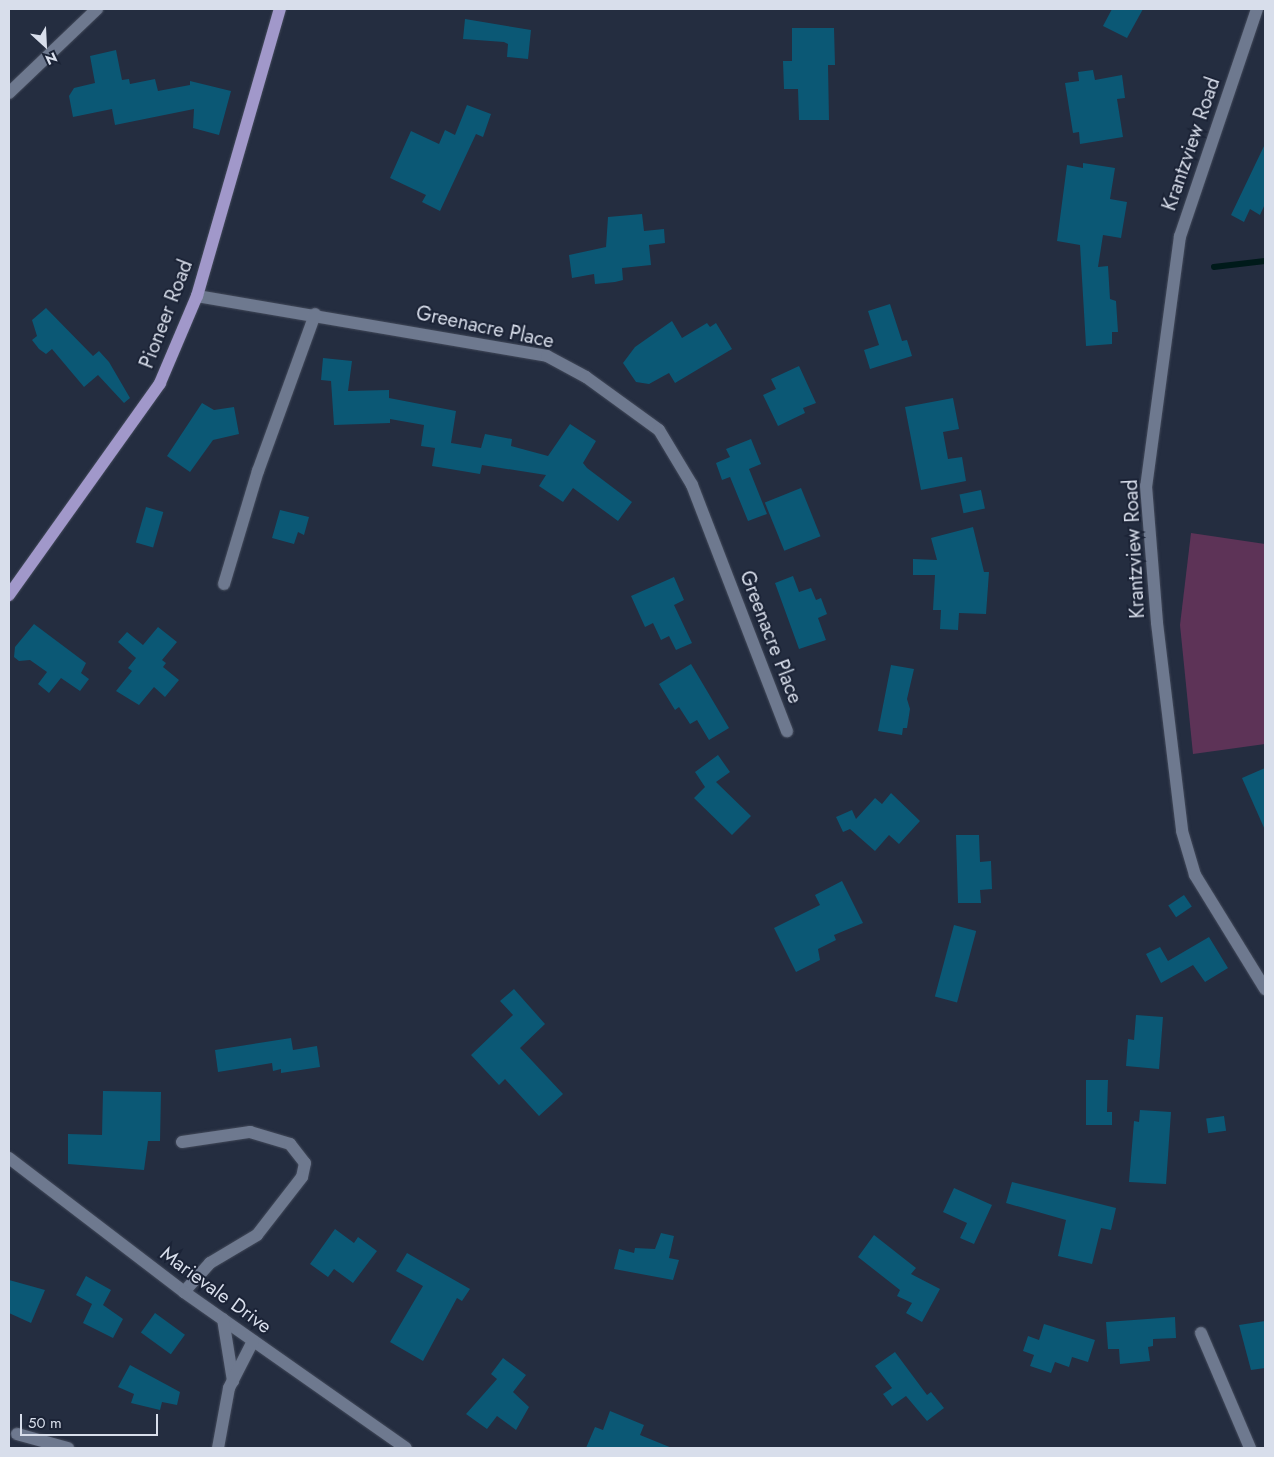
<!DOCTYPE html>
<style>
body{margin:0}
#map{position:relative;width:1274px;height:1457px;overflow:hidden;background:#242d40;font-family:Jost,sans-serif}
div>[style]{position:absolute}
.green>*{inset:0;background:#5d3357}
.stream>*{height:5.5px;margin:-2.75px;padding:0 2.75px;transform-origin:2.75px;border-radius:2.75px;background:#001a1a}
.building>*{inset:0;background:#0b5875;transform-origin:0 0}
.roads{filter:drop-shadow(0 0 1px #424959) drop-shadow(0 0 1px #424959)}
.minor>*{height:12px;margin:-6px;padding:0 6px;transform-origin:6px;border-radius:6px;background:#6e798f}
.major>*{height:12px;margin:-6px;padding:0 6px;transform-origin:6px;border-radius:6px;background:#a198ca}
span{translate:-50% -50%;white-space:nowrap;text-align:center;line-height:1.15;-webkit-text-stroke:4px #1b2336;paint-order:stroke}
.street-label{font-size:20px;color:#d8deeb}
.frame{position:absolute;inset:0;border:10px solid #d8deeb;pointer-events:none}
.north{position:absolute;left:20px;top:20px;width:50px;height:50px;-webkit-text-stroke:4px #1b2336;paint-order:stroke;rotate:155deg;font-size:14px;font-weight:700;line-height:20px;text-align:center;color:#d8deeb}
.north::after{content:'';display:block;margin:auto;width:18px;height:22px;background:#d8deeb;clip-path:polygon(50% 0,100% 100%,50% 72%,0 100%)}
.scale{position:absolute;left:20px;top:1414px;width:138px;height:22px;box-sizing:border-box;border:2px solid #d8deeb;border-top:0;padding-left:6px;font-size:15px;line-height:18px;white-space:nowrap;color:#d8deeb;-webkit-text-stroke:4px #1b2336;paint-order:stroke}
</style>
<div id="map">
<div class="green">
<div style="clip-path:polygon(1191px 533px,1265px 544px,1265px 744px,1193px 754px,1180px 625px)"></div>
</div>
<div class="stream">
<div style="left:1214px;top:267px;width:51px;rotate:-6.7deg"></div>
</div>
<div class="building">
<div style="clip-path:polygon(1112px 9px,1143px 9px,1127px 38px,1103px 26px)"></div>
<div style="clip-path:polygon(465px 19px,531px 30px,528px 59px,507px 57px,508px 44px,504px 42px,463px 39px)"></div>
<div style="clip-path:polygon(792px 28px,834px 28px,835px 65px,828px 65px,829px 120px,799px 120px,798px 89px,784px 89px,783px 61px,792px 61px)"></div>
<div style="clip-path:polygon(116px 50px,122px 80px,129px 79px,130px 84px,155px 79px,158px 91px,190px 85px,190px 81px,231px 91px,219px 135px,193px 128px,194px 109px,115px 125px,112px 109px,73px 117px,69px 96px,74px 88px,95px 83px,90px 56px)"></div>
<div style="clip-path:polygon(1093px 70px,1095px 80px,1122px 75px,1125px 98px,1117px 99px,1123px 137px,1080px 144px,1079px 132px,1073px 133px,1065px 83px,1079px 81px,1078px 72px)"></div>
<div style="clip-path:polygon(467px 105px,491px 114px,483px 137px,476px 134px,440px 211px,422px 202px,426px 195px,390px 178px,411px 131px,439px 144px,445px 130px,455px 135px)"></div>
<div style="clip-path:polygon(1265px 144px,1265px 204px,1260px 215px,1250px 209px,1244px 222px,1231px 215px)"></div>
<div style="clip-path:polygon(1083px 163px,1115px 168px,1110px 199px,1127px 202px,1121px 238px,1103px 235px,1098px 267px,1108px 266px,1110px 299px,1116px 301px,1118px 332px,1112px 332px,1112px 344px,1086px 346px,1080px 245px,1057px 241px,1067px 165px,1083px 168px)"></div>
<div style="clip-path:polygon(642px 214px,644px 231px,664px 229px,665px 243px,649px 245px,651px 265px,622px 268px,623px 280px,615px 282px,595px 284px,594px 274px,572px 278px,569px 255px,606px 247px,608px 217px)"></div>
<div style="clip-path:polygon(890px 304px,902px 341px,907px 340px,912px 356px,870px 369px,864px 350px,879px 345px,868px 311px)"></div>
<div style="clip-path:polygon(46px 308px,93px 356px,99px 351px,109px 362px,130px 398px,124px 403px,98px 375px,84px 387px,52px 349px,46px 354px,39px 349px,32px 340px,37px 336px,32px 320px)"></div>
<div style="clip-path:polygon(672px 321px,682px 338px,707px 323px,710px 327px,716px 323px,732px 349px,675px 383px,669px 373px,649px 384px,636px 382px,623px 363px,635px 347px)"></div>
<div style="clip-path:polygon(323px 358px,352px 361px,348px 391px,389px 390px,389px 398px,456px 411px,451px 443px,481px 448px,485px 434px,512px 439px,511px 446px,548px 456px,570px 424px,596px 441px,583px 463px,587px 468px,632px 502px,618px 521px,573px 488px,563px 502px,539px 486px,546px 475px,482px 465px,480px 474px,432px 466px,435px 448px,421px 446px,424px 425px,390px 419px,390px 423px,334px 425px,331px 381px,321px 380px)"></div>
<div style="clip-path:polygon(799px 366px,816px 403px,803px 408px,805px 413px,778px 426px,763px 395px,776px 389px,771px 379px)"></div>
<div style="clip-path:polygon(953px 398px,959px 429px,943px 432px,948px 459px,962px 457px,966px 481px,921px 490px,905px 407px)"></div>
<div style="clip-path:polygon(202px 403px,214px 410px,234px 407px,239px 434px,213px 440px,190px 472px,167px 456px)"></div>
<div style="clip-path:polygon(751px 439px,761px 464px,749px 469px,767px 514px,748px 521px,730px 477px,722px 480px,716px 463px,730px 457px,726px 449px)"></div>
<div style="left:801px;top:488px;width:52px;height:39px;rotate:68deg"></div>
<div style="left:981px;top:490px;width:19px;height:22px;rotate:78deg"></div>
<div style="left:146px;top:507px;width:18px;height:37px;rotate:16deg"></div>
<div style="clip-path:polygon(280px 510px,309px 517px,304px 535px,298px 532px,294px 544px,272px 538px)"></div>
<div style="clip-path:polygon(973px 527px,984px 572px,989px 572px,986px 614px,959px 613px,958px 630px,940px 629px,941px 610px,933px 610px,935px 575px,913px 575px,913px 559px,937px 560px,931px 538px)"></div>
<div style="clip-path:polygon(793px 576px,799px 592px,811px 588px,816px 600px,821px 598px,827px 614px,818px 618px,826px 640px,799px 649px,775px 583px)"></div>
<div style="clip-path:polygon(674px 577px,684px 600px,674px 605px,692px 643px,676px 650px,669px 636px,661px 640px,653px 623px,645px 627px,631px 596px)"></div>
<div style="clip-path:polygon(34px 624px,86px 663px,81px 673px,89px 679px,80px 691px,61px 678px,49px 693px,38px 684px,47px 672px,30px 660px,19px 661px,14px 657px,15px 647px)"></div>
<div style="clip-path:polygon(158px 627px,177px 642px,162px 660px,166px 663px,163px 667px,179px 680px,165px 697px,154px 687px,139px 705px,116px 691px,132px 671px,128px 668px,136px 658px,118px 642px,127px 632px,143px 645px)"></div>
<div style="clip-path:polygon(691px 664px,729px 728px,709px 740px,697px 720px,690px 724px,679px 707px,675px 710px,659px 684px)"></div>
<div style="clip-path:polygon(891px 665px,914px 669px,907px 699px,910px 709px,907px 728px,903px 728px,902px 735px,878px 731px)"></div>
<div style="clip-path:polygon(718px 755px,730px 772px,716px 782px,751px 816px,732px 835px,694px 798px,705px 787px,695px 772px)"></div>
<div style="clip-path:polygon(1265px 768px,1265px 830px,1242px 778px)"></div>
<div style="clip-path:polygon(891px 793px,920px 821px,899px 844px,889px 835px,875px 851px,850px 829px,843px 832px,836px 817px,852px 810px,856px 819px,875px 798px,882px 804px)"></div>
<div style="clip-path:polygon(956px 835px,979px 835px,980px 862px,991px 861px,992px 889px,980px 890px,981px 903px,958px 903px)"></div>
<div style="clip-path:polygon(842px 881px,863px 923px,834px 935px,836px 940px,818px 949px,820px 960px,796px 972px,774px 928px,820px 905px,815px 895px)"></div>
<div style="left:1184px;top:895px;width:14px;height:19px;rotate:56deg"></div>
<div style="left:954px;top:925px;width:23px;height:74px;rotate:15deg"></div>
<div style="clip-path:polygon(1209px 937px,1228px 968px,1205px 982px,1193px 965px,1161px 983px,1146px 954px,1160px 947px,1168px 961px)"></div>
<div style="clip-path:polygon(514px 989px,545px 1024px,520px 1048px,563px 1094px,539px 1116px,505px 1079px,499px 1085px,471px 1055px,513px 1015px,500px 1001px)"></div>
<div style="clip-path:polygon(1136px 1015px,1163px 1017px,1159px 1069px,1126px 1066px,1128px 1039px,1134px 1040px)"></div>
<div style="clip-path:polygon(291px 1038px,293px 1050px,317px 1046px,320px 1067px,281px 1073px,281px 1069px,273px 1071px,272px 1063px,218px 1072px,215px 1050px)"></div>
<div style="clip-path:polygon(1086px 1080px,1108px 1080px,1107px 1112px,1112px 1112px,1112px 1125px,1086px 1125px)"></div>
<div style="clip-path:polygon(103px 1091px,161px 1092px,160px 1141px,148px 1141px,144px 1170px,68px 1164px,68px 1134px,102px 1135px)"></div>
<div style="clip-path:polygon(1140px 1110px,1171px 1112px,1166px 1184px,1129px 1182px,1134px 1121px,1139px 1122px)"></div>
<div style="left:1224px;top:1116px;width:15px;height:18px;rotate:82deg"></div>
<div style="clip-path:polygon(1012px 1182px,1116px 1208px,1111px 1230px,1101px 1228px,1092px 1264px,1058px 1256px,1066px 1220px,1006px 1203px)"></div>
<div style="clip-path:polygon(954px 1188px,992px 1205px,974px 1244px,960px 1238px,967px 1223px,943px 1212px)"></div>
<div style="clip-path:polygon(335px 1229px,354px 1243px,358px 1237px,377px 1251px,353px 1283px,334px 1269px,328px 1277px,310px 1264px)"></div>
<div style="clip-path:polygon(661px 1233px,674px 1236px,669px 1258px,679px 1260px,673px 1280px,614px 1269px,619px 1249px,634px 1253px,635px 1248px,655px 1249px)"></div>
<div style="clip-path:polygon(874px 1235px,916px 1268px,911px 1274px,940px 1289px,922px 1322px,906px 1313px,912px 1303px,897px 1296px,900px 1290px,858px 1257px)"></div>
<div style="clip-path:polygon(407px 1253px,470px 1289px,462px 1301px,457px 1298px,423px 1361px,390px 1342px,423px 1286px,396px 1271px)"></div>
<div style="clip-path:polygon(86px 1276px,111px 1290px,103px 1305px,123px 1319px,113px 1338px,83px 1323px,92px 1304px,76px 1295px)"></div>
<div style="clip-path:polygon(9px 1280px,45px 1290px,31px 1323px,9px 1313px)"></div>
<div style="left:155px;top:1313px;width:37px;height:24px;rotate:36deg"></div>
<div style="clip-path:polygon(1175px 1317px,1176px 1338px,1153px 1339px,1153px 1346px,1148px 1347px,1150px 1361px,1120px 1364px,1119px 1349px,1108px 1349px,1106px 1322px)"></div>
<div style="clip-path:polygon(1265px 1321px,1265px 1368px,1251px 1370px,1239px 1325px)"></div>
<div style="clip-path:polygon(1044px 1324px,1095px 1340px,1088px 1362px,1072px 1357px,1069px 1367px,1055px 1362px,1051px 1373px,1030px 1366px,1034px 1355px,1023px 1351px,1028px 1336px,1039px 1340px)"></div>
<div style="clip-path:polygon(895px 1352px,927px 1395px,931px 1392px,944px 1408px,927px 1421px,906px 1396px,892px 1406px,883px 1394px,892px 1388px,875px 1366px)"></div>
<div style="clip-path:polygon(503px 1358px,526px 1375px,513px 1392px,529px 1407px,516px 1430px,497px 1416px,487px 1429px,466px 1414px,497px 1379px,491px 1374px)"></div>
<div style="clip-path:polygon(130px 1365px,180px 1392px,177px 1405px,162px 1402px,160px 1410px,131px 1403px,134px 1394px,118px 1387px)"></div>
<div style="clip-path:polygon(610px 1411px,644px 1425px,640px 1435px,672px 1448px,586px 1448px,595px 1427px,603px 1430px)"></div>
</div>
<div class="roads">
<div class="minor">
<div style="left:1257px;top:9px;width:240px;rotate:108.7deg"></div>
<div style="left:1180px;top:236px;width:252px;rotate:97.7deg"></div>
<div style="left:1146px;top:486px;width:137px;rotate:85.4deg"></div>
<div style="left:1157px;top:623px;width:209px;rotate:83.1deg"></div>
<div style="left:1182px;top:831px;width:46px;rotate:73.5deg"></div>
<div style="left:1195px;top:875px;width:134px;rotate:58.4deg"></div>
<div style="left:9px;top:93px;width:122px;rotate:-43.7deg"></div>
<div style="left:197px;top:296px;width:355px;rotate:9.7deg"></div>
<div style="left:547px;top:356px;width:44px;rotate:28.3deg"></div>
<div style="left:586px;top:377px;width:90px;rotate:36deg"></div>
<div style="left:659px;top:430px;width:64px;rotate:59deg"></div>
<div style="left:692px;top:485px;width:264px;rotate:68.9deg"></div>
<div style="left:224px;top:584px;width:118px;rotate:-73.3deg"></div>
<div style="left:258px;top:471px;width:167px;rotate:-70deg"></div>
<div style="left:182px;top:1142px;width:69px;rotate:-8.4deg"></div>
<div style="left:250px;top:1132px;width:42px;rotate:16.7deg"></div>
<div style="left:290px;top:1144px;width:24px;rotate:52deg"></div>
<div style="left:305px;top:1163px;width:14px;rotate:102deg"></div>
<div style="left:302px;top:1177px;width:73px;rotate:127.8deg"></div>
<div style="left:257px;top:1235px;width:55px;rotate:149.2deg"></div>
<div style="left:210px;top:1263px;width:39px;rotate:132deg"></div>
<div style="left:9px;top:1158px;width:220px;rotate:37.4deg"></div>
<div style="left:184px;top:1292px;width:271px;rotate:35.1deg"></div>
<div style="left:223px;top:1319px;width:63px;rotate:80.8deg"></div>
<div style="left:1201px;top:1333px;width:125px;rotate:66.9deg"></div>
<div style="left:17px;top:1434px;width:53px;rotate:15.4deg"></div>
<div style="left:218px;top:1448px;width:61px;rotate:-79.6deg"></div>
<div style="left:229px;top:1388px;width:53px;rotate:-62.9deg"></div>
</div>
<div class="major">
<div style="left:9px;top:595px;width:260px;rotate:-54.5deg"></div>
<div style="left:160px;top:383px;width:95px;rotate:-67deg"></div>
<div style="left:197px;top:296px;width:299px;rotate:-73.9deg"></div>
</div>
</div>
<div class="street-label">
<span style="left:1191px;top:144px;rotate:-71deg">Krantzview Road</span>
<span style="left:166px;top:314px;rotate:-69deg">Pioneer Road</span>
<span style="left:485px;top:327px;rotate:12deg">Greenacre Place</span>
<span style="left:1134px;top:549px;rotate:-93deg">Krantzview Road</span>
<span style="left:771px;top:637px;rotate:69deg">Greenacre Place</span>
<span style="left:216px;top:1290px;rotate:36deg">Marievale Drive</span>
</div>
<div class="frame"></div>
<div class="north">N</div>
<div class="scale">50 m</div>
</div>
